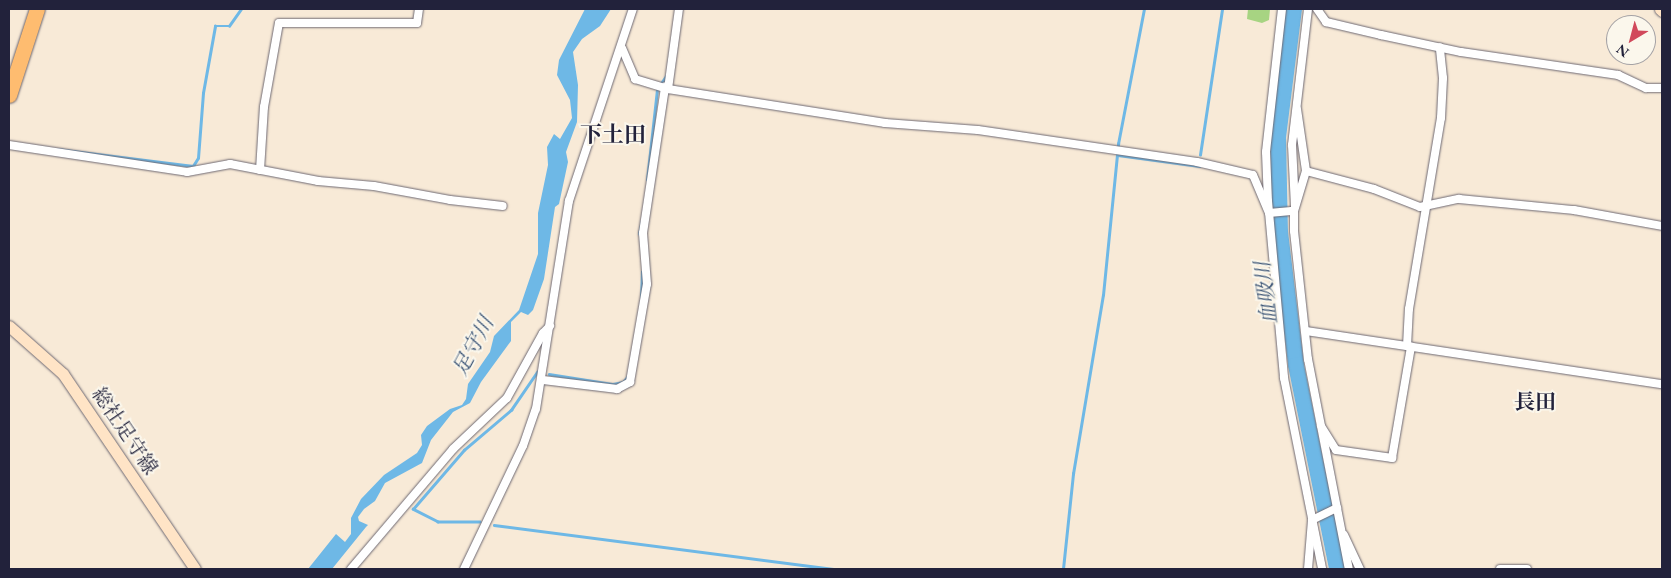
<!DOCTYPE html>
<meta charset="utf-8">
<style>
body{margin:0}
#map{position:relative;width:1671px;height:578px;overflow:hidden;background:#f8ead7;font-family:"EB Garamond","Noto Serif JP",serif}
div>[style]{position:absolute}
.green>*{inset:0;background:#a7d482}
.water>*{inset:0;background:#6eb8e6}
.stream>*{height:2.5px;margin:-1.25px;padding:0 1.25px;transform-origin:1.25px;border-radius:1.25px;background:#6eb8e6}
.river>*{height:16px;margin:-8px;padding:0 8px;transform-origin:8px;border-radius:8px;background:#6eb8e6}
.roads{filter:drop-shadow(0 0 1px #6d6872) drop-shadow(0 0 1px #6d6872)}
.street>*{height:8px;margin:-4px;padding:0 4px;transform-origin:4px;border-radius:4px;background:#fff}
.secondary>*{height:11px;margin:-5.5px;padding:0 5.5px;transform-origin:5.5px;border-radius:5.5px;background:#ffe4c6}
.highway>*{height:15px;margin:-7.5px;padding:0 7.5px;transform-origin:7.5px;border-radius:7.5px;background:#febc70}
span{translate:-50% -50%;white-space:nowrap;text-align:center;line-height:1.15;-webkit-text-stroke:4px #fbf7ec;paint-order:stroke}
.street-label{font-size:20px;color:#22223b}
.water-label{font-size:21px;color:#3d5677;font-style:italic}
.neighbourhood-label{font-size:21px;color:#22223b;font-weight:700}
.quarter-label{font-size:22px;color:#22223b;font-weight:700}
.frame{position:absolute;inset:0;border:10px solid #22223b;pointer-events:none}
.north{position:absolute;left:1606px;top:15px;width:50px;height:50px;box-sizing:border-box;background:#fbf7ec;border:1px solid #a4a2a5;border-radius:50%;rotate:217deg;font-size:14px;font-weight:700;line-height:20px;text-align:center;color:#22223b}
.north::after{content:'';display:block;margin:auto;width:18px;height:22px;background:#d1495b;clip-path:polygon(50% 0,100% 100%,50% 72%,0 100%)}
</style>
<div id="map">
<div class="green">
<div style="clip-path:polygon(1248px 9px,1270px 9px,1269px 20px,1262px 23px,1247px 19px)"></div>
</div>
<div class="water">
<div style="clip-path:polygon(585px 9px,611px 9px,600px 26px,582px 39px,573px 52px,578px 85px,577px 122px,566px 152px,568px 162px,559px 204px,555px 207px,544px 279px,533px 310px,528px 315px,521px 312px,511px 322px,511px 341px,481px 382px,470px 403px,453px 412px,431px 440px,422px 463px,385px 483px,375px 501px,364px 509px,358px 517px,359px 521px,368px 525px,366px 527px,332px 569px,308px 569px,336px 534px,345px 542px,351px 534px,351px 518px,361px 499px,384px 475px,417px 453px,422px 445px,421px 435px,427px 426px,450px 409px,462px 405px,466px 399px,468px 384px,490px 352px,494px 336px,519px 310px,538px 254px,538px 213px,548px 165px,547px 147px,554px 134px,560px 139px,572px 118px,570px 100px,557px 75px,559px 60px)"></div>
</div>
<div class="stream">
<div style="left:57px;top:149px;width:137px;rotate:7.1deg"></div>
<div style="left:193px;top:166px;width:9px;rotate:-58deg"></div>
<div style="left:198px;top:158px;width:65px;rotate:-85.6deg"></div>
<div style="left:203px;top:93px;width:68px;rotate:-79.8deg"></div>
<div style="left:215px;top:26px;width:14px"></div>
<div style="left:229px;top:26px;width:21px;rotate:-55deg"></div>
<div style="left:1118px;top:155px;width:82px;rotate:7.7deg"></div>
<div style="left:1200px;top:155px;width:148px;rotate:-81.4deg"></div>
<div style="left:647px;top:180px;width:92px;rotate:-83.7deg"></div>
<div style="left:657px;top:89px;width:16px;rotate:-55deg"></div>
<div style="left:639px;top:234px;width:14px;rotate:-78deg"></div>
<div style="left:641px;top:299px;width:27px;rotate:-88deg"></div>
<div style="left:549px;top:374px;width:65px;rotate:8.9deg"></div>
<div style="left:613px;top:384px;width:10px;rotate:-11deg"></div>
<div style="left:623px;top:382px;width:8px;rotate:-50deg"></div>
<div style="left:480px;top:522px;width:42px;rotate:180deg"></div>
<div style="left:438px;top:522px;width:28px;rotate:-153deg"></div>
<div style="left:413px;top:509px;width:78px;rotate:-49.2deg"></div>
<div style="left:464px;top:450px;width:62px;rotate:-40.4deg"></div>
<div style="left:511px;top:410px;width:46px;rotate:-55.6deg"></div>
<div style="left:494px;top:525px;width:342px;rotate:7.4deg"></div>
<div style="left:1063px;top:569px;width:96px;rotate:-84deg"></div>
<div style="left:1073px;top:474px;width:181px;rotate:-80.5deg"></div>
<div style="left:1103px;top:295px;width:152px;rotate:-84.3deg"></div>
<div style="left:1118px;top:144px;width:137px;rotate:-79.1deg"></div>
</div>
<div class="river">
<div style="left:1294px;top:9px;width:130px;rotate:97.1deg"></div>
<div style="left:1278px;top:138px;width:94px;rotate:88.8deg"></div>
<div style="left:1280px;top:232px;width:134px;rotate:83.1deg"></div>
<div style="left:1296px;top:365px;width:208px;rotate:78.6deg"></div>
</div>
<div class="roads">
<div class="street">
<div style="left:1282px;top:9px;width:144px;rotate:96.4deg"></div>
<div style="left:1266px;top:152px;width:49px;rotate:87.7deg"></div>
<div style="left:1268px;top:201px;width:178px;rotate:84.8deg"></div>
<div style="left:1284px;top:378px;width:195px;rotate:78.7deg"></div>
<div style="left:1317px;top:9px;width:16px;rotate:55deg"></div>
<div style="left:1326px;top:22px;width:57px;rotate:13.3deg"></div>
<div style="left:1381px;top:35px;width:82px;rotate:12deg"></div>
<div style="left:1461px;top:52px;width:159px;rotate:8.3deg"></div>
<div style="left:1618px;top:75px;width:31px;rotate:25deg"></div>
<div style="left:1646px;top:88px;width:16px"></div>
<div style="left:622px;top:48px;width:34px;rotate:67deg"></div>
<div style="left:635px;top:79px;width:34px;rotate:17deg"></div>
<div style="left:668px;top:89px;width:220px;rotate:8.9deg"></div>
<div style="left:885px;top:123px;width:93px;rotate:4.3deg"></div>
<div style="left:978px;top:130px;width:221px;rotate:8.3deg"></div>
<div style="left:1197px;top:162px;width:57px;rotate:13.1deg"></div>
<div style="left:1253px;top:175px;width:41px;rotate:67.2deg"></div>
<div style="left:1269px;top:213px;width:25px;rotate:-5deg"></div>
<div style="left:668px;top:89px;width:81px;rotate:-82.2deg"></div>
<div style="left:1297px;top:109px;width:63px;rotate:81.7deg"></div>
<div style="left:1306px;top:171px;width:42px;rotate:106.7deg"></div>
<div style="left:1294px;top:211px;width:20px;rotate:90deg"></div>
<div style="left:1294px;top:231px;width:129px;rotate:83.8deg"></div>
<div style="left:1308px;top:359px;width:214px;rotate:79deg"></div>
<div style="left:9px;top:145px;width:180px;rotate:8.6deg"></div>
<div style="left:187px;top:172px;width:44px;rotate:-10.5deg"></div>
<div style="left:230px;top:164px;width:90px;rotate:10.9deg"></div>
<div style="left:318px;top:181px;width:56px;rotate:5.1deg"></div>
<div style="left:374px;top:186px;width:77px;rotate:10.4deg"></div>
<div style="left:450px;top:200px;width:53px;rotate:6.5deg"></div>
<div style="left:260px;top:170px;width:63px;rotate:-86.4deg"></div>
<div style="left:264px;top:107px;width:85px;rotate:-79.9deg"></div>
<div style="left:279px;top:23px;width:138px"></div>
<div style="left:417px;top:23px;width:14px;rotate:-82deg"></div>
<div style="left:1306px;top:171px;width:70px;rotate:14.8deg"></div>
<div style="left:1374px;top:189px;width:49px;rotate:21.4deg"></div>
<div style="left:1420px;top:207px;width:40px;rotate:-12deg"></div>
<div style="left:1459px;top:199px;width:116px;rotate:5.5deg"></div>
<div style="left:1574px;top:210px;width:89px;rotate:10.3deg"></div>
<div style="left:1295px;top:206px;width:61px;rotate:-92.8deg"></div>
<div style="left:1292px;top:145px;width:137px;rotate:-83.3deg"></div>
<div style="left:1306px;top:331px;width:360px;rotate:8.5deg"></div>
<div style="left:1407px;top:346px;width:37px;rotate:-87deg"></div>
<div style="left:1409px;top:309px;width:194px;rotate:-80.5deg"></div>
<div style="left:1441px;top:118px;width:40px;rotate:-87.1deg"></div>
<div style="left:1443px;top:78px;width:31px;rotate:-96deg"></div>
<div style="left:543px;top:380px;width:75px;rotate:6.9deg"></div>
<div style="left:617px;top:389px;width:15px;rotate:-28deg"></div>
<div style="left:630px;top:382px;width:99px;rotate:-80.2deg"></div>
<div style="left:647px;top:284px;width:51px;rotate:-94.5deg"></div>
<div style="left:643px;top:233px;width:148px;rotate:-81.4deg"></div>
<div style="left:1321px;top:426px;width:28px;rotate:58deg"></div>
<div style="left:1336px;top:450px;width:57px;rotate:8.1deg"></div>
<div style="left:1392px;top:458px;width:113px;rotate:-80.3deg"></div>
<div style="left:1344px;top:535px;width:38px;rotate:65deg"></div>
<div style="left:351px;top:569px;width:157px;rotate:-49.6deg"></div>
<div style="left:453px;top:449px;width:74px;rotate:-43.4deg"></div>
<div style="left:507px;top:398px;width:74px;rotate:-61deg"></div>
<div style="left:543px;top:333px;width:10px;rotate:-45deg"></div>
<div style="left:464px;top:569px;width:136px;rotate:-64.4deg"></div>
<div style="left:523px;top:446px;width:39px;rotate:-71deg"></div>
<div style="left:536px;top:409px;width:211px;rotate:-81deg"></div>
<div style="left:569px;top:201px;width:202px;rotate:-71.6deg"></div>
<div style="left:1308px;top:569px;width:49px;rotate:-85.3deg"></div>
<div style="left:1312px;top:520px;width:28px;rotate:-26deg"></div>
<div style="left:1500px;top:569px;width:27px"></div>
</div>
<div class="secondary">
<div style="left:1660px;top:9px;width:3px;rotate:45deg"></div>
<div style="left:9px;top:326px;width:72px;rotate:41.6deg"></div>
<div style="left:63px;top:374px;width:235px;rotate:55.9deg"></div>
</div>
<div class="highway">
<div style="left:9px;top:95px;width:90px;rotate:-72deg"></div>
</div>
</div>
<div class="street-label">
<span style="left:125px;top:431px;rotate:56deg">総社足守線</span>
</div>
<div class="water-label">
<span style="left:1266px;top:293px;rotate:-97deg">血吸川</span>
<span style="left:473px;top:346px;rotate:-62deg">足守川</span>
</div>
<div class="neighbourhood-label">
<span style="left:1535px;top:402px">長田</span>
</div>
<div class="quarter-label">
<span style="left:613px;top:135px">下土田</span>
</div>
<div class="frame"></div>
<div class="north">N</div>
</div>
